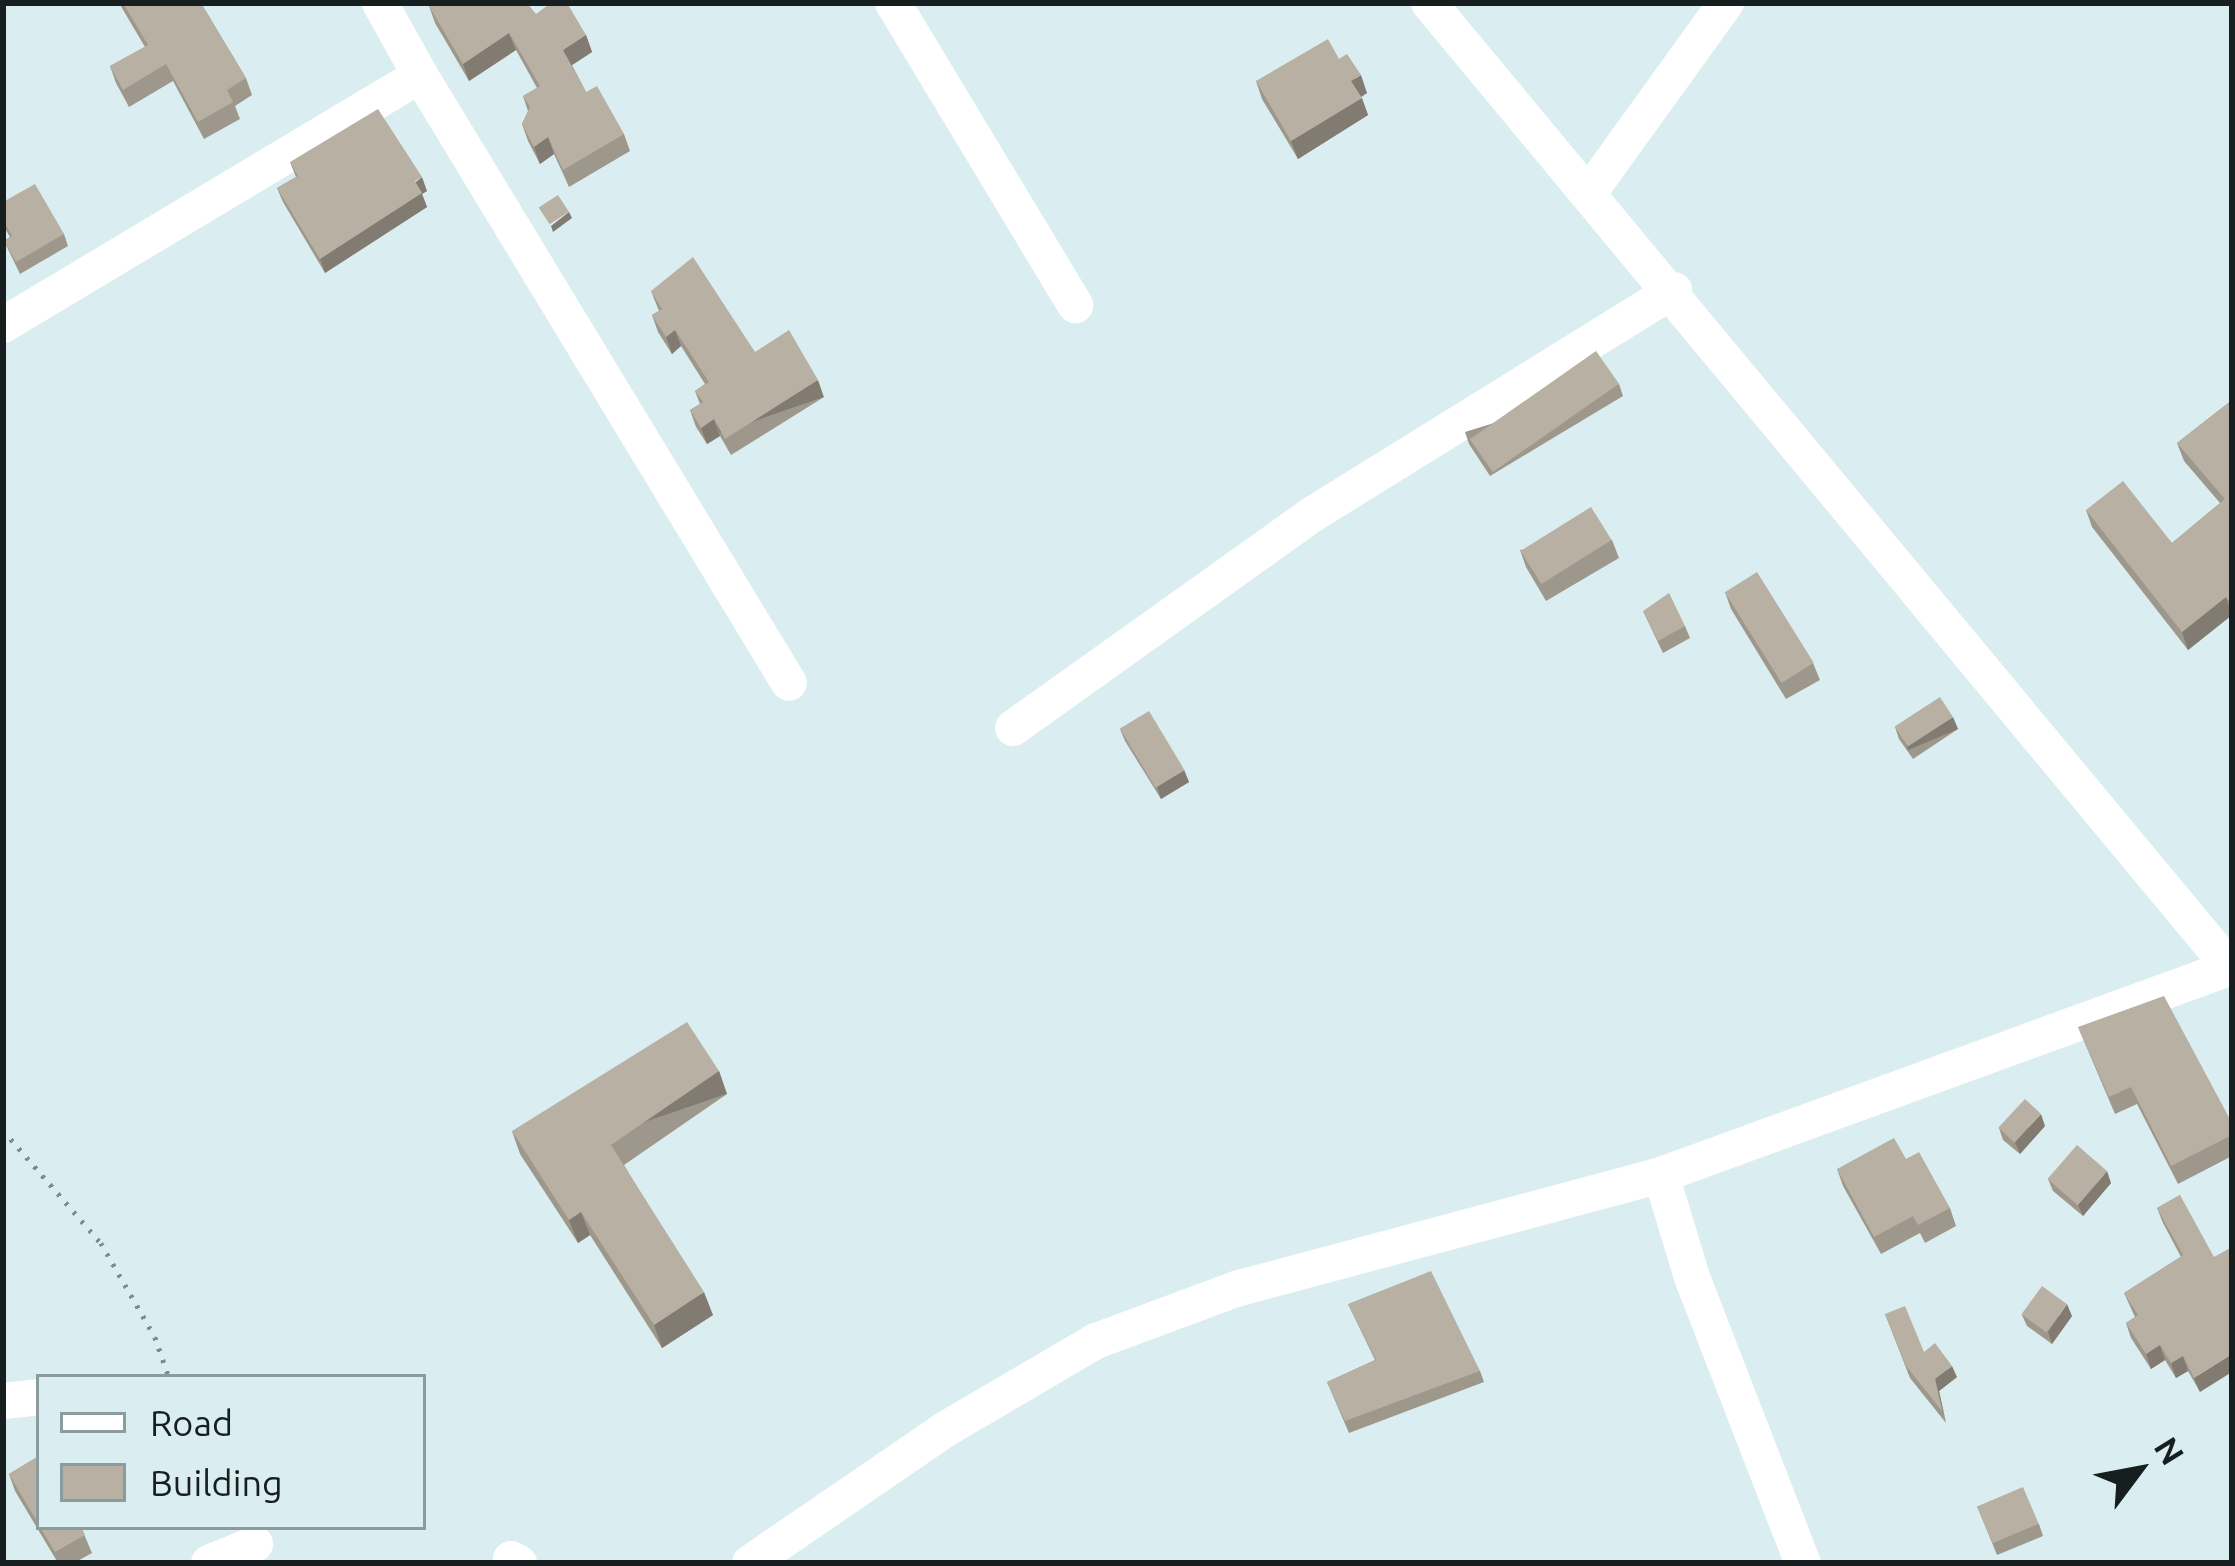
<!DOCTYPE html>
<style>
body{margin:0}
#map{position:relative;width:2235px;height:1566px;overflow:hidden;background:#daeef1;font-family:Ubuntu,sans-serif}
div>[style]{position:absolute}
.path>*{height:4.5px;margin-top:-2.25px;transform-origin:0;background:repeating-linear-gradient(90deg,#7e8c8e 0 3px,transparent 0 12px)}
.minor>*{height:36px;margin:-18px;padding:0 18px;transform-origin:18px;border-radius:18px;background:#fff}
.wall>*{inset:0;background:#9e978b}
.shaded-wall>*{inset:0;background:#817b71;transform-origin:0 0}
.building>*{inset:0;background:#b8b0a2;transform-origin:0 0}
span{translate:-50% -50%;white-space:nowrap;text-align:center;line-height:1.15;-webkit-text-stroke:12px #daeef1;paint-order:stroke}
.frame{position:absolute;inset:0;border:6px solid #171e1f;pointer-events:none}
.legend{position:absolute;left:36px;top:1374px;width:390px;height:156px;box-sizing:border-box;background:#daeef1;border:3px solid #8c9b9d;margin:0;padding:15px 21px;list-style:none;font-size:36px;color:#171e1f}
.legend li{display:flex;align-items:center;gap:24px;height:60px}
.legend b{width:60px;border:3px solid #8c9b9d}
.north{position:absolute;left:2079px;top:1410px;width:120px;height:120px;-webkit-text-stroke:9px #daeef1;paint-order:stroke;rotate:58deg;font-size:33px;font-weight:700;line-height:48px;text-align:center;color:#171e1f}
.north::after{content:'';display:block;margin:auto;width:42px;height:54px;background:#171e1f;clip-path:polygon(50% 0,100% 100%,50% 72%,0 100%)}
</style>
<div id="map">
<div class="path">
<div style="left:3px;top:1130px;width:150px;rotate:49.1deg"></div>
<div style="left:101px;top:1243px;width:108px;rotate:60.1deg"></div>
<div style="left:155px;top:1337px;width:42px;rotate:70.7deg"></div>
</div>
<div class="minor">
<div style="left:893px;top:3px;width:353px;rotate:58.9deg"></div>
<div style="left:1429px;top:3px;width:1257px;rotate:50.29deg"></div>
<div style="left:420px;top:75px;width:711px;rotate:58.75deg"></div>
<div style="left:1591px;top:190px;width:231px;rotate:-54.2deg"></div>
<div style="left:3px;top:325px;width:486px;rotate:-30.9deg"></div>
<div style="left:420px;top:75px;width:82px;rotate:-119.1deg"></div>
<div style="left:1013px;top:728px;width:369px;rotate:-35.5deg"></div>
<div style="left:1313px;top:514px;width:425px;rotate:-31.8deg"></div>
<div style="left:1661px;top:1175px;width:110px;rotate:73.1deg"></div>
<div style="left:1693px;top:1280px;width:304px;rotate:68.8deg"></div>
<div style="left:3px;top:1401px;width:36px;rotate:-6deg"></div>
<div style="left:511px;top:1559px;width:9px;rotate:27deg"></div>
<div style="left:209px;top:1563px;width:50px;rotate:-22.4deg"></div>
<div style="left:750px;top:1563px;width:235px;rotate:-34.4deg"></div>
<div style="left:944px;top:1430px;width:176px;rotate:-30.4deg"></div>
<div style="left:1096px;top:1341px;width:149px;rotate:-20.4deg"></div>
<div style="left:1236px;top:1289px;width:440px;rotate:-15deg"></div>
<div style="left:1661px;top:1175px;width:608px;rotate:-20.02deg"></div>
</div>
<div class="wall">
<div style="clip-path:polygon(119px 3px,201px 3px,246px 78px,252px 95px,235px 106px,240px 119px,204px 139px,173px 81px,129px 107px,116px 83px,110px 66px,145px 47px)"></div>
<div style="clip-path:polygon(429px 6px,536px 14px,586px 35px,592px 52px,572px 65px,586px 92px,624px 134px,630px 151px,569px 187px,554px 154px,540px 164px,528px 141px,522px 124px,528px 111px,523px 96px,537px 88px,516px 50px,469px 81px,435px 23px)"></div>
<div style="clip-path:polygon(1339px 59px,1367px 93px,1361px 97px,1368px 115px,1298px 159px,1262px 99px,1256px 81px)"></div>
<div style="clip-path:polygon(290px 162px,427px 191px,422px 194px,427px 207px,325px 273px,283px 202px,277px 188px,296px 177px)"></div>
<div style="clip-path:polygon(3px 202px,64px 234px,68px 246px,20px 274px,4px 241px,10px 237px,3px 225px)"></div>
<div style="clip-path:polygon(651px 291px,755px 352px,824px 397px,731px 455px,720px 436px,707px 444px,696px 427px,690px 410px,700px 404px,695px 391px,705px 384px,681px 346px,672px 354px,658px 332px,652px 315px,659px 311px)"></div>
<div style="clip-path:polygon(1619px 384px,1623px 396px,1490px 476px,1469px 444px,1465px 432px)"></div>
<div style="clip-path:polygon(2232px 400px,2232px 615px,2188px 650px,2092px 527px,2086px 510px,2172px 543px,2220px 503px,2184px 461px,2177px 443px)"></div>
<div style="clip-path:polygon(1612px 540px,1619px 558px,1546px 601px,1526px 567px,1520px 550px)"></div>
<div style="clip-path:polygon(1725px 592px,1813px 663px,1820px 680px,1786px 699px,1731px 609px)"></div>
<div style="clip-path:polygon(1643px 611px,1685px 626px,1690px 638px,1663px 653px)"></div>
<div style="clip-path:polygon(1895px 727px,1958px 729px,1913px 759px,1899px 739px)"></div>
<div style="clip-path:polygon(1120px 729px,1184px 770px,1189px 782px,1161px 799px,1125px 741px)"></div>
<div style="clip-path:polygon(2078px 1027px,2232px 1123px,2232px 1156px,2178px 1184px,2137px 1104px,2115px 1114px)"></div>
<div style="clip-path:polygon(719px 1071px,727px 1094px,624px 1165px,713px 1315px,662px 1348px,590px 1235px,578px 1243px,520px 1154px,512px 1131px)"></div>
<div style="clip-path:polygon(2045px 1126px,2020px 1154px,2003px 1140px,1999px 1128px)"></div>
<div style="clip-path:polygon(1906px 1159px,1950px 1208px,1956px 1226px,1925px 1243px,1920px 1233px,1881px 1254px,1843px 1186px,1837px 1169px)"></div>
<div style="clip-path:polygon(2048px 1179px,2111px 1183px,2083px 1216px,2053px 1191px)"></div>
<div style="clip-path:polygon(2180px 1195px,2200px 1392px,2188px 1371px,2176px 1378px,2165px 1360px,2151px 1369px,2131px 1338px,2126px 1323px,2135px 1317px,2124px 1293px,2181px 1257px,2163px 1223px,2157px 1208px)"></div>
<div style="clip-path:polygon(1348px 1304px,1480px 1371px,1484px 1382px,1349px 1433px,1327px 1382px,1375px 1360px)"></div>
<div style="clip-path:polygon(1885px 1314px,1924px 1352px,1957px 1377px,1939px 1391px,1946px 1423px,1910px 1378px)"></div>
<div style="clip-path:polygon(2022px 1315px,2072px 1316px,2052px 1344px,2027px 1326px)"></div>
<div style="clip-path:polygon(39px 1456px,39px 1527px,81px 1527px,92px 1553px,74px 1563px,58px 1563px,15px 1491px,9px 1474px)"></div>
<div style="clip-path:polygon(1977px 1506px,2039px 1524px,2043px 1536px,1997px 1555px)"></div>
</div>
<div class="shaded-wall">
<div style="clip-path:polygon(509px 33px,516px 50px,469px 81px,463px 64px)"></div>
<div style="clip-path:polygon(586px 35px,592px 52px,569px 67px,563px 50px)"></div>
<div style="clip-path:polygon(1361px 75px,1367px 93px,1358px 99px,1351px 81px)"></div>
<div style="clip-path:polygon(1362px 98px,1368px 115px,1298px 159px,1291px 141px)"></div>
<div style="clip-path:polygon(548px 137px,554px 154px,540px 164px,534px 147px)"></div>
<div style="clip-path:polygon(422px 177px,427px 191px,422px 194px,427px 207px,325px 273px,320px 259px)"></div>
<div style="clip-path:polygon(569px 212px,572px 218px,553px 232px,551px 226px)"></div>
<div style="clip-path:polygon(675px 330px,681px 346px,672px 354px,666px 337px)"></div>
<div style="left:818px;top:380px;width:18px;height:110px;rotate:71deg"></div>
<div style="clip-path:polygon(714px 419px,720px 436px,707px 444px,701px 428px)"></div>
<div style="clip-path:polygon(2226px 597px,2232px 615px,2188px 650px,2182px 632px)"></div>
<div style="left:1953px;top:717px;width:13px;height:54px;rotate:67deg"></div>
<div style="clip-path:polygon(1184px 770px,1189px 782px,1161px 799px,1157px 787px)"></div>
<div style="left:719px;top:1071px;width:24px;height:131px;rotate:71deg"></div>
<div style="clip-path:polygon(2041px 1114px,2045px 1126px,2020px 1154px,2015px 1142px)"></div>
<div style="clip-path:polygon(2107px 1171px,2111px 1183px,2083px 1216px,2078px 1205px)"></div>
<div style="clip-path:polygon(581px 1212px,590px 1235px,578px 1243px,569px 1220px)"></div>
<div style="clip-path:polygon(704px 1292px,713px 1315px,662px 1348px,654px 1325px)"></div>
<div style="clip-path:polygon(2067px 1304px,2072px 1316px,2052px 1344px,2048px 1332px)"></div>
<div style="clip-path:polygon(2160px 1345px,2165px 1360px,2151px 1369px,2146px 1354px)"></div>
<div style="clip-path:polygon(2232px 1354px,2232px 1372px,2200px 1392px,2194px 1378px)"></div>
<div style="clip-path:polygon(2183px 1356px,2188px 1371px,2176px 1378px,2171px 1363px)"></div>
<div style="clip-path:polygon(1952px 1366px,1957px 1377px,1939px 1391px,1946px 1423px,1935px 1379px)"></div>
</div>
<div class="building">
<div style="clip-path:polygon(123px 3px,201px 3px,246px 78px,227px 90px,233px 102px,198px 122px,166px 64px,123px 90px,110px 66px,148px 45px)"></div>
<div style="clip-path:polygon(433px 3px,527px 3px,536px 14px,551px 3px,567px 3px,586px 35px,563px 50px,586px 92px,597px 86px,624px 134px,563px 170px,548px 137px,534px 147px,522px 124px,530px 107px,523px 96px,540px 86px,509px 33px,463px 64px,429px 6px)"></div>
<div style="clip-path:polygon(1328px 39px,1339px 59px,1347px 54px,1361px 75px,1351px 81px,1362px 98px,1291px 141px,1256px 81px)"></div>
<div style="clip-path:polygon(378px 109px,422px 177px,415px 181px,422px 193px,320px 259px,277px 188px,298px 176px,290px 162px)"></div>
<div style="clip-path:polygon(35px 184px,64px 234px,16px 262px,4px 241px,12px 236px,3px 220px,3px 202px)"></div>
<div style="left:558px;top:195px;width:20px;height:23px;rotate:57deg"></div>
<div style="clip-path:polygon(693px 257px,755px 352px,789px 330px,818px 380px,725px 439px,714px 419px,701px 428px,690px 410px,703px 402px,695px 391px,709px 382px,675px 330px,666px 337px,652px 315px,662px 309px,651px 291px)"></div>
<div style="left:1596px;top:351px;width:40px;height:154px;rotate:55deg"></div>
<div style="clip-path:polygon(2232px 400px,2232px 604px,2226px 597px,2182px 632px,2086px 510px,2123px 481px,2172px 543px,2225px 499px,2177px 443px)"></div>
<div style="left:1591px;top:507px;width:39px;height:83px;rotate:58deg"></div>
<div style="left:1757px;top:572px;width:107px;height:38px;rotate:58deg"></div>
<div style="clip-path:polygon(1669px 593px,1685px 626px,1658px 641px,1643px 611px)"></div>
<div style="left:1940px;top:697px;width:24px;height:54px;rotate:57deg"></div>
<div style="left:1149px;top:711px;width:69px;height:34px;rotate:59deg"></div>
<div style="clip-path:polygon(2164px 996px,2232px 1123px,2232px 1135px,2171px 1166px,2131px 1087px,2109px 1097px,2078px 1027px)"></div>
<div style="clip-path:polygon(687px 1022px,719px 1071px,611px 1145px,704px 1292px,654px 1325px,581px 1212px,569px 1220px,512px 1131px)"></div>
<div style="left:2025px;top:1099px;width:22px;height:39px;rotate:43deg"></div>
<div style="clip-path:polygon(1894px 1138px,1906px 1159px,1919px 1152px,1950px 1208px,1918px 1225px,1913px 1216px,1874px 1237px,1837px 1169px)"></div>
<div style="left:2077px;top:1145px;width:40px;height:45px;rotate:41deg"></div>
<div style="clip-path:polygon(2180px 1195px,2214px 1257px,2232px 1247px,2232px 1354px,2194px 1378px,2183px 1356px,2171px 1363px,2160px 1345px,2146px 1354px,2126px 1323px,2138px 1315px,2124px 1293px,2183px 1255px,2157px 1208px)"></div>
<div style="clip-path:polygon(1431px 1271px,1480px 1371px,1345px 1421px,1327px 1382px,1376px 1360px,1348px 1304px)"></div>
<div style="left:2042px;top:1286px;width:31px;height:35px;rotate:36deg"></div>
<div style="clip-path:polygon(1905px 1306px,1924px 1352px,1935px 1343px,1952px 1366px,1935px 1379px,1942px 1411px,1906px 1366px,1885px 1314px)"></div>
<div style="clip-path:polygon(39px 1456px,39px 1525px,9px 1474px)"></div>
<div style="left:2023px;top:1487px;width:40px;height:50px;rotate:67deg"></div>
<div style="clip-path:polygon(40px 1527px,81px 1527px,85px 1535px,55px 1552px)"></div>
</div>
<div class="frame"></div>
<ul class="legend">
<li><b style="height:15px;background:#fff"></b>Road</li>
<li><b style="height:33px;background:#b8b0a2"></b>Building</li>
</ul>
<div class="north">N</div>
</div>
